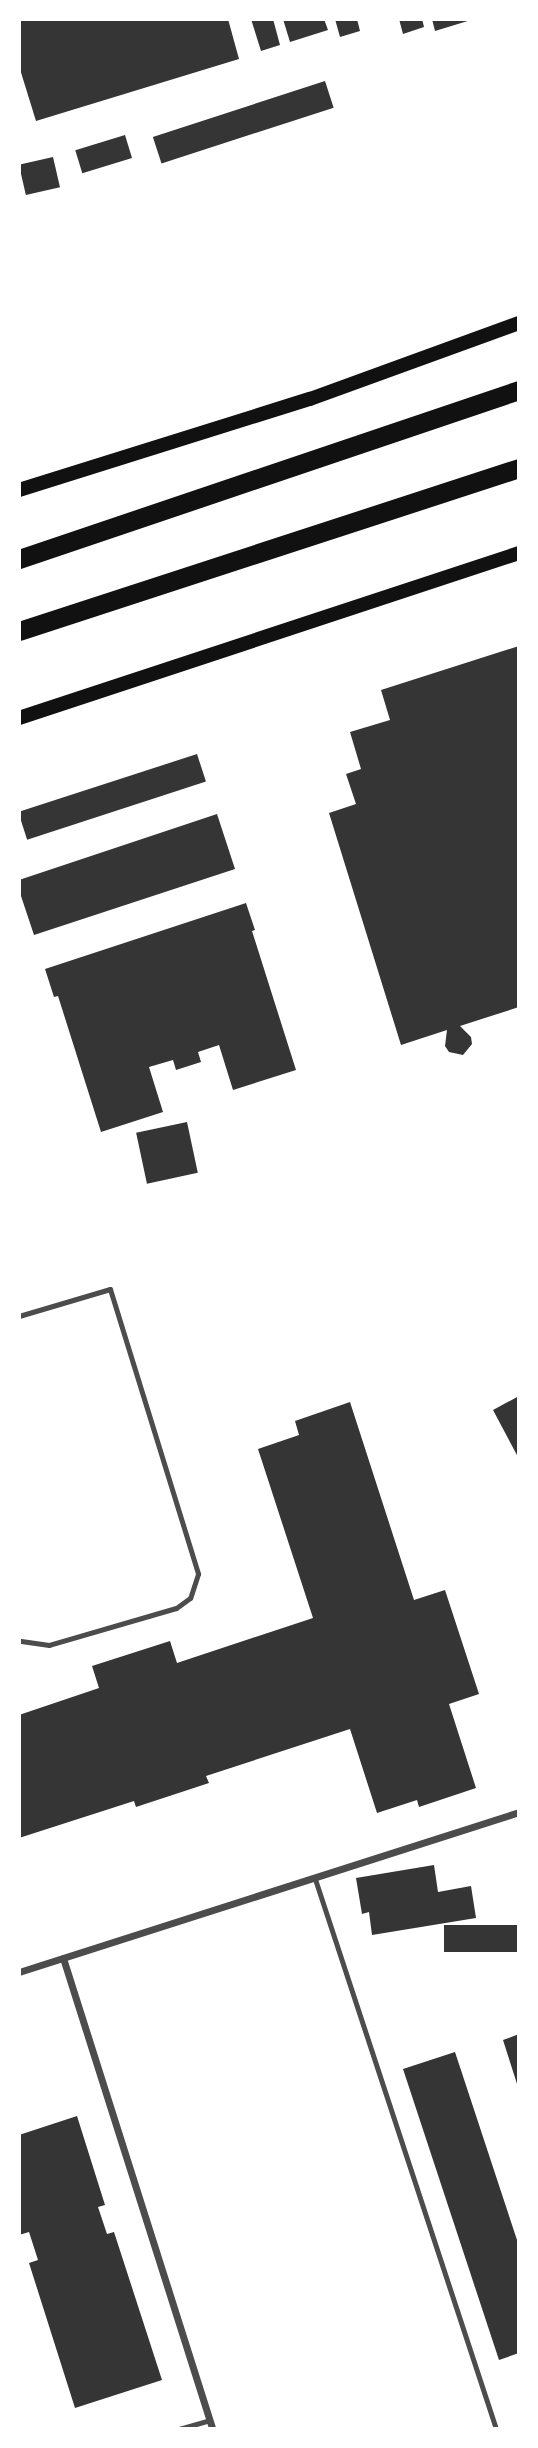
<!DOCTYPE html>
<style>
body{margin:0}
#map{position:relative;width:538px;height:2448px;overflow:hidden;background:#fff;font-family:Commissioner,sans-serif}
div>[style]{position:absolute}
.building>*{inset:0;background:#353535;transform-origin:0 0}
.service>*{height:5px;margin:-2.5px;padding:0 2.5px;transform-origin:2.5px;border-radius:2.5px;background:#4c4c4c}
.minor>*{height:7px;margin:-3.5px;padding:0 3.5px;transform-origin:3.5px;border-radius:3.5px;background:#4c4c4c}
.secondary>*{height:14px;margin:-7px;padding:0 7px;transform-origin:7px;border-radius:7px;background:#111}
.trunk>*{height:19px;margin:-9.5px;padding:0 9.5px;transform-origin:9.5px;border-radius:9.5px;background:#111}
span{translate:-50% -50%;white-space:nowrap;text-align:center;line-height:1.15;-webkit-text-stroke:7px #fff;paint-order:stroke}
.frame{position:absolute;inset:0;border:21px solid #fff;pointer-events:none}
</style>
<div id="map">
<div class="building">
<div style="clip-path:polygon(19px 19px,228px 19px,239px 59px,36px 121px,19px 66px)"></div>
<div style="clip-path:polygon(251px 19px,273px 19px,280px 45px,261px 51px)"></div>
<div style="clip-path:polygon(283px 19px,324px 19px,328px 30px,290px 42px)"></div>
<div style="clip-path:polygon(335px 19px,357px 19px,360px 31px,340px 37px)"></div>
<div style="clip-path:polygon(399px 19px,422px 19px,424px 27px,403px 34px)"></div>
<div style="clip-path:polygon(432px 19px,471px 19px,471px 20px,435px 31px)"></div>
<div style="left:325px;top:81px;width:28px;height:181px;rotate:72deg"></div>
<div style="left:125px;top:135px;width:24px;height:52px;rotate:73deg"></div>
<div style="left:53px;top:157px;width:31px;height:35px;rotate:77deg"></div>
<div style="clip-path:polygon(519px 646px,519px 1007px,460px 1026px,471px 1037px,472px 1044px,463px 1055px,449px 1052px,445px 1046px,447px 1030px,401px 1045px,329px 813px,356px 804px,346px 774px,361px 769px,350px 732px,390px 720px,381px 690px)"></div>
<div style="left:197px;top:754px;width:29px;height:188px;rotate:72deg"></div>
<div style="clip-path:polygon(217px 814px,235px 869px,34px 935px,19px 890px,19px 880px)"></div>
<div style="clip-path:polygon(246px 903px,255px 930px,252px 931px,296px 1070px,233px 1090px,219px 1045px,198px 1052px,201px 1062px,176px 1070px,173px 1060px,149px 1067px,163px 1112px,101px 1132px,58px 996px,54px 997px,45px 969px)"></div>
<div style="left:187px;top:1122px;width:52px;height:52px;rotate:78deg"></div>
<div style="clip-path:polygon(519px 1396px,519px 1459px,493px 1410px)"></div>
<div style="clip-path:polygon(350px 1402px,414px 1600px,445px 1590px,479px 1694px,449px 1704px,476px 1788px,419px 1807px,417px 1800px,377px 1813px,350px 1729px,206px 1776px,209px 1783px,136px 1807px,134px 1801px,19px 1838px,19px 1715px,99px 1688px,92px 1666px,170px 1641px,177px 1663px,313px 1618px,258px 1449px,299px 1435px,295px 1421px)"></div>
<div style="clip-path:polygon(434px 1865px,438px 1892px,471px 1886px,476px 1918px,372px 1935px,369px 1912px,362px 1914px,356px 1878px)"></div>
<div style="left:519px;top:1925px;width:27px;height:75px;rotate:90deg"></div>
<div style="clip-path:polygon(519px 2034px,519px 2087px,518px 2087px,503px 2040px)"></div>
<div style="clip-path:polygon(455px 2052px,519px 2246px,519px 2353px,499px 2360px,403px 2069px)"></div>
<div style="clip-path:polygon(77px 2116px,105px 2205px,98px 2207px,107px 2234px,114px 2232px,162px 2380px,75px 2408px,29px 2263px,38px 2260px,29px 2232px,19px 2235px,19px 2135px)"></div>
</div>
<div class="service">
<div style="left:19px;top:1316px;width:95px;rotate:-16.5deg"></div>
<div style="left:110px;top:1289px;width:298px;rotate:72.8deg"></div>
<div style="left:198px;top:1574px;width:25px;rotate:108deg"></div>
<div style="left:190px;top:1598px;width:17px;rotate:144deg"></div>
<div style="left:176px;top:1608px;width:132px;rotate:163.8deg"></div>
<div style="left:49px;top:1645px;width:30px;rotate:-172deg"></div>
<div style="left:315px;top:1879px;width:579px;rotate:71.78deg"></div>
<div style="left:179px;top:2429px;width:32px;rotate:-16deg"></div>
</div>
<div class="minor">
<div style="left:63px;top:1958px;width:494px;rotate:72.4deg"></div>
<div style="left:19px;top:1972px;width:525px;rotate:-17.74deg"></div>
</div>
<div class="secondary">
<div style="left:19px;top:490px;width:305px;rotate:-17.4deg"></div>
<div style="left:310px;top:399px;width:222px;rotate:-20deg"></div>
<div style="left:19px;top:718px;width:527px;rotate:-18.26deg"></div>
</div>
<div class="trunk">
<div style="left:19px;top:559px;width:528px;rotate:-18.68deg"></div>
<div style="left:19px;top:631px;width:526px;rotate:-18.06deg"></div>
</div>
<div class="frame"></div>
</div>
